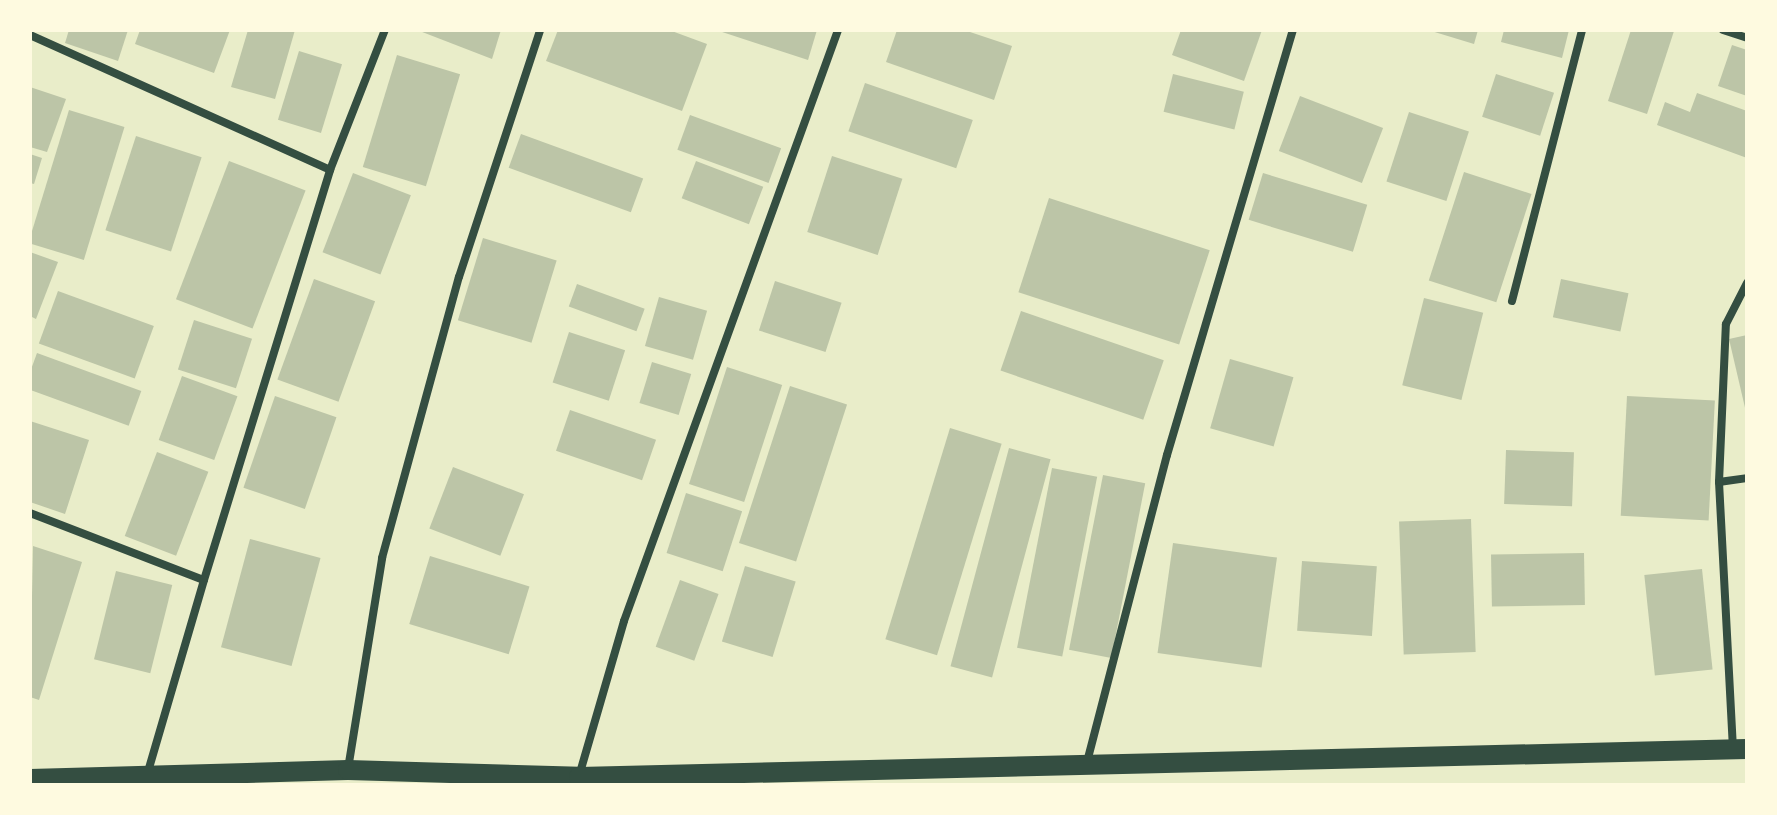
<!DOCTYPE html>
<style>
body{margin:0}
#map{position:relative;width:1777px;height:815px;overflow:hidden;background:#e9edc9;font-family:Poppins,sans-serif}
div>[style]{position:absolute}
.building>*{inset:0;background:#bcc5a7;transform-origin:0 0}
.minor>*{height:8px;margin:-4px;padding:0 4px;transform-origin:4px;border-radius:4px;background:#344e41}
.primary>*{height:20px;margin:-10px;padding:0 10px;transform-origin:10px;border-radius:10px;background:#344e41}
span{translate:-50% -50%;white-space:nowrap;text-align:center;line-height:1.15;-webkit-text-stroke:6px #fefae0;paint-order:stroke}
.frame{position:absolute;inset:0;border:32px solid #fefae0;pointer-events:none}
</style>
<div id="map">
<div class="building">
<div style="clip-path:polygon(69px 30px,128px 30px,118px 61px,65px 43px)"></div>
<div style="clip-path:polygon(140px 30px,230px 30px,214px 73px,135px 44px)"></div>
<div style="clip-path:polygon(248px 30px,295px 30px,275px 99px,231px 87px)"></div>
<div style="clip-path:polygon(417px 30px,501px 30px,492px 59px)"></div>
<div style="clip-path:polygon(558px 30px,669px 30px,707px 44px,682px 111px,546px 61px)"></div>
<div style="clip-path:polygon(716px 30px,817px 30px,808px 60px)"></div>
<div style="clip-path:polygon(897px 30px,964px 30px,1012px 46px,994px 100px,886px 62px)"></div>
<div style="clip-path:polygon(1181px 30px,1262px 30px,1244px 81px,1172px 55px)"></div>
<div style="clip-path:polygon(1428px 30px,1478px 30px,1474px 44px)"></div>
<div style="clip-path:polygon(1504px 30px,1569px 30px,1562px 58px,1501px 42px)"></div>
<div style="clip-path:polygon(1631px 30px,1674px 31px,1647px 114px,1608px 101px)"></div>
<div style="clip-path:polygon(1732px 45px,1747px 50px,1747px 96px,1718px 86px)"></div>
<div style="left:299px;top:51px;width:45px;height:72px;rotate:17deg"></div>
<div style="left:397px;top:55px;width:66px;height:117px;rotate:17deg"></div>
<div style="left:1173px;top:74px;width:73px;height:39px;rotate:14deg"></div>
<div style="left:1496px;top:74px;width:61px;height:45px;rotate:18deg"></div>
<div style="left:865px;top:83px;width:114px;height:51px;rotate:19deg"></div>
<div style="clip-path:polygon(30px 87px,66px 99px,47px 152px,30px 147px)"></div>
<div style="clip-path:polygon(1697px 93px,1747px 111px,1747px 158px,1657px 125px,1665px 102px,1690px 112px)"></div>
<div style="left:1300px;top:96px;width:89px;height:59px;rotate:21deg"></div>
<div style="left:69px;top:110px;width:58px;height:139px;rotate:17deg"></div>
<div style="left:1409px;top:112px;width:63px;height:73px;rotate:18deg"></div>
<div style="left:690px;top:115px;width:97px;height:37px;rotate:20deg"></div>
<div style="left:521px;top:134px;width:130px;height:36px;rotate:20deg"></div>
<div style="left:136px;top:136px;width:69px;height:99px;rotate:18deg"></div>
<div style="clip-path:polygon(30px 154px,42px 158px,34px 184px,30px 183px)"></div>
<div style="left:832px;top:156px;width:74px;height:80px;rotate:18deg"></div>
<div style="left:229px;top:161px;width:82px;height:148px;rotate:21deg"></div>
<div style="left:696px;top:161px;width:72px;height:40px;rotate:21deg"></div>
<div style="left:1464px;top:172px;width:71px;height:114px;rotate:18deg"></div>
<div style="left:353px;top:173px;width:62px;height:85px;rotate:21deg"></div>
<div style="left:1263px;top:173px;width:109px;height:49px;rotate:17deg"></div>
<div style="left:1049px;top:198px;width:169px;height:99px;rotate:18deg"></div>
<div style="left:483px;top:238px;width:77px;height:86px;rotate:17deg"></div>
<div style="clip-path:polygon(30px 252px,58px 262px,36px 319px,30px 316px)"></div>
<div style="left:314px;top:279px;width:65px;height:107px;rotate:20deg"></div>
<div style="left:1561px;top:279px;width:69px;height:39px;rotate:12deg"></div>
<div style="left:775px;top:281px;width:70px;height:52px;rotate:18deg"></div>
<div style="left:577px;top:284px;width:72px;height:24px;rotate:20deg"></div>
<div style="left:58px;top:291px;width:102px;height:56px;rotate:20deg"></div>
<div style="left:659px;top:297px;width:50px;height:51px;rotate:16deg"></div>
<div style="left:1424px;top:298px;width:61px;height:90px;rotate:14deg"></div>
<div style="left:1021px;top:311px;width:151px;height:63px;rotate:19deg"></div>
<div style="left:194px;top:320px;width:61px;height:52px;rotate:18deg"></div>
<div style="left:569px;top:332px;width:59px;height:53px;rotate:18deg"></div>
<div style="clip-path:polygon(1747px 335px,1747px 411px,1746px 412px,1729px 339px)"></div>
<div style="left:37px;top:353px;width:111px;height:37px;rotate:20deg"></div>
<div style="left:1230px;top:359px;width:66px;height:72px;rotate:16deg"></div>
<div style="left:652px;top:362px;width:41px;height:43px;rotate:17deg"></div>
<div style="left:727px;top:367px;width:58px;height:123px;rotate:18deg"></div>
<div style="left:182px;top:376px;width:59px;height:68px;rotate:20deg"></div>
<div style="left:790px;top:386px;width:60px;height:165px;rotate:18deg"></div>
<div style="left:275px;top:396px;width:65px;height:97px;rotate:19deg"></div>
<div style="left:1627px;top:396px;width:88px;height:120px;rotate:3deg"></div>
<div style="left:570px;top:410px;width:91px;height:43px;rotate:19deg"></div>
<div style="clip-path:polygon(30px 421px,89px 440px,65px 514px,30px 502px)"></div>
<div style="left:950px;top:428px;width:54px;height:221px;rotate:17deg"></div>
<div style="left:1009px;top:448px;width:43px;height:226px;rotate:15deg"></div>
<div style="left:1506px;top:450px;width:68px;height:54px;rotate:2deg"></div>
<div style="left:157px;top:452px;width:55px;height:90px;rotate:21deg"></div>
<div style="left:453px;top:467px;width:76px;height:66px;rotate:21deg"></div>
<div style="left:1052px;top:468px;width:46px;height:183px;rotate:11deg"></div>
<div style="left:1103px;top:475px;width:43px;height:178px;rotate:11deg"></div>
<div style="left:686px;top:493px;width:59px;height:63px;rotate:18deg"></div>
<div style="left:1471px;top:519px;width:133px;height:72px;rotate:88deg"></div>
<div style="left:250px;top:539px;width:73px;height:112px;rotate:15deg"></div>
<div style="left:1173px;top:543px;width:105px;height:111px;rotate:8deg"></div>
<div style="clip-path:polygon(33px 546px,82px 562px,39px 700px,30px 697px)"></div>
<div style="left:1584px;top:553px;width:52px;height:93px;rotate:89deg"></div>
<div style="left:430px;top:556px;width:104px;height:71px;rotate:17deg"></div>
<div style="left:1302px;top:561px;width:75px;height:70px;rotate:4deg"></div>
<div style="left:745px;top:566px;width:53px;height:79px;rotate:17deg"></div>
<div style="left:1702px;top:569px;width:101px;height:58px;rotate:84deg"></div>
<div style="left:116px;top:571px;width:58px;height:91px;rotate:14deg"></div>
<div style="left:680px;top:580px;width:41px;height:71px;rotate:20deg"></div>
</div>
<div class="minor">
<div style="left:1723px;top:30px;width:25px;rotate:18deg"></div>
<div style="left:30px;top:35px;width:329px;rotate:24.2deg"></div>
<div style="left:1512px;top:301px;width:280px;rotate:-75.5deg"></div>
<div style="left:1719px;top:482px;width:28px;rotate:-8deg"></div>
<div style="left:30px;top:513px;width:186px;rotate:21.1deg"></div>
<div style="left:204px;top:580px;width:429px;rotate:-72.9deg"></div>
<div style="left:330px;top:170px;width:150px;rotate:-68.6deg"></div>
<div style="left:1733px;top:749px;width:267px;rotate:-93deg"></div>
<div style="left:1719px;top:482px;width:158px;rotate:-87.5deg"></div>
<div style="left:1726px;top:324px;width:46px;rotate:-62.9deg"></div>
<div style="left:1087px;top:762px;width:317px;rotate:-75.4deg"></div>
<div style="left:1167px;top:455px;width:443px;rotate:-73.5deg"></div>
<div style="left:348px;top:769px;width:214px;rotate:-80.8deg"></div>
<div style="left:382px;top:558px;width:291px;rotate:-74.7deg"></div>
<div style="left:459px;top:277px;width:260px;rotate:-71.8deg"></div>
<div style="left:147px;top:775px;width:203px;rotate:-73.7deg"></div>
<div style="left:579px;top:776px;width:161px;rotate:-73.8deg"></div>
<div style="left:624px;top:621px;width:629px;rotate:-70.09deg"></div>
</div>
<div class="primary">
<div style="left:30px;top:779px;width:318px;rotate:-1.6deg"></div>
<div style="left:348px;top:770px;width:231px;rotate:1.7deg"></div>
<div style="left:579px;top:777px;width:1168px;rotate:-1.37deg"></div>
</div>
<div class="frame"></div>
</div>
